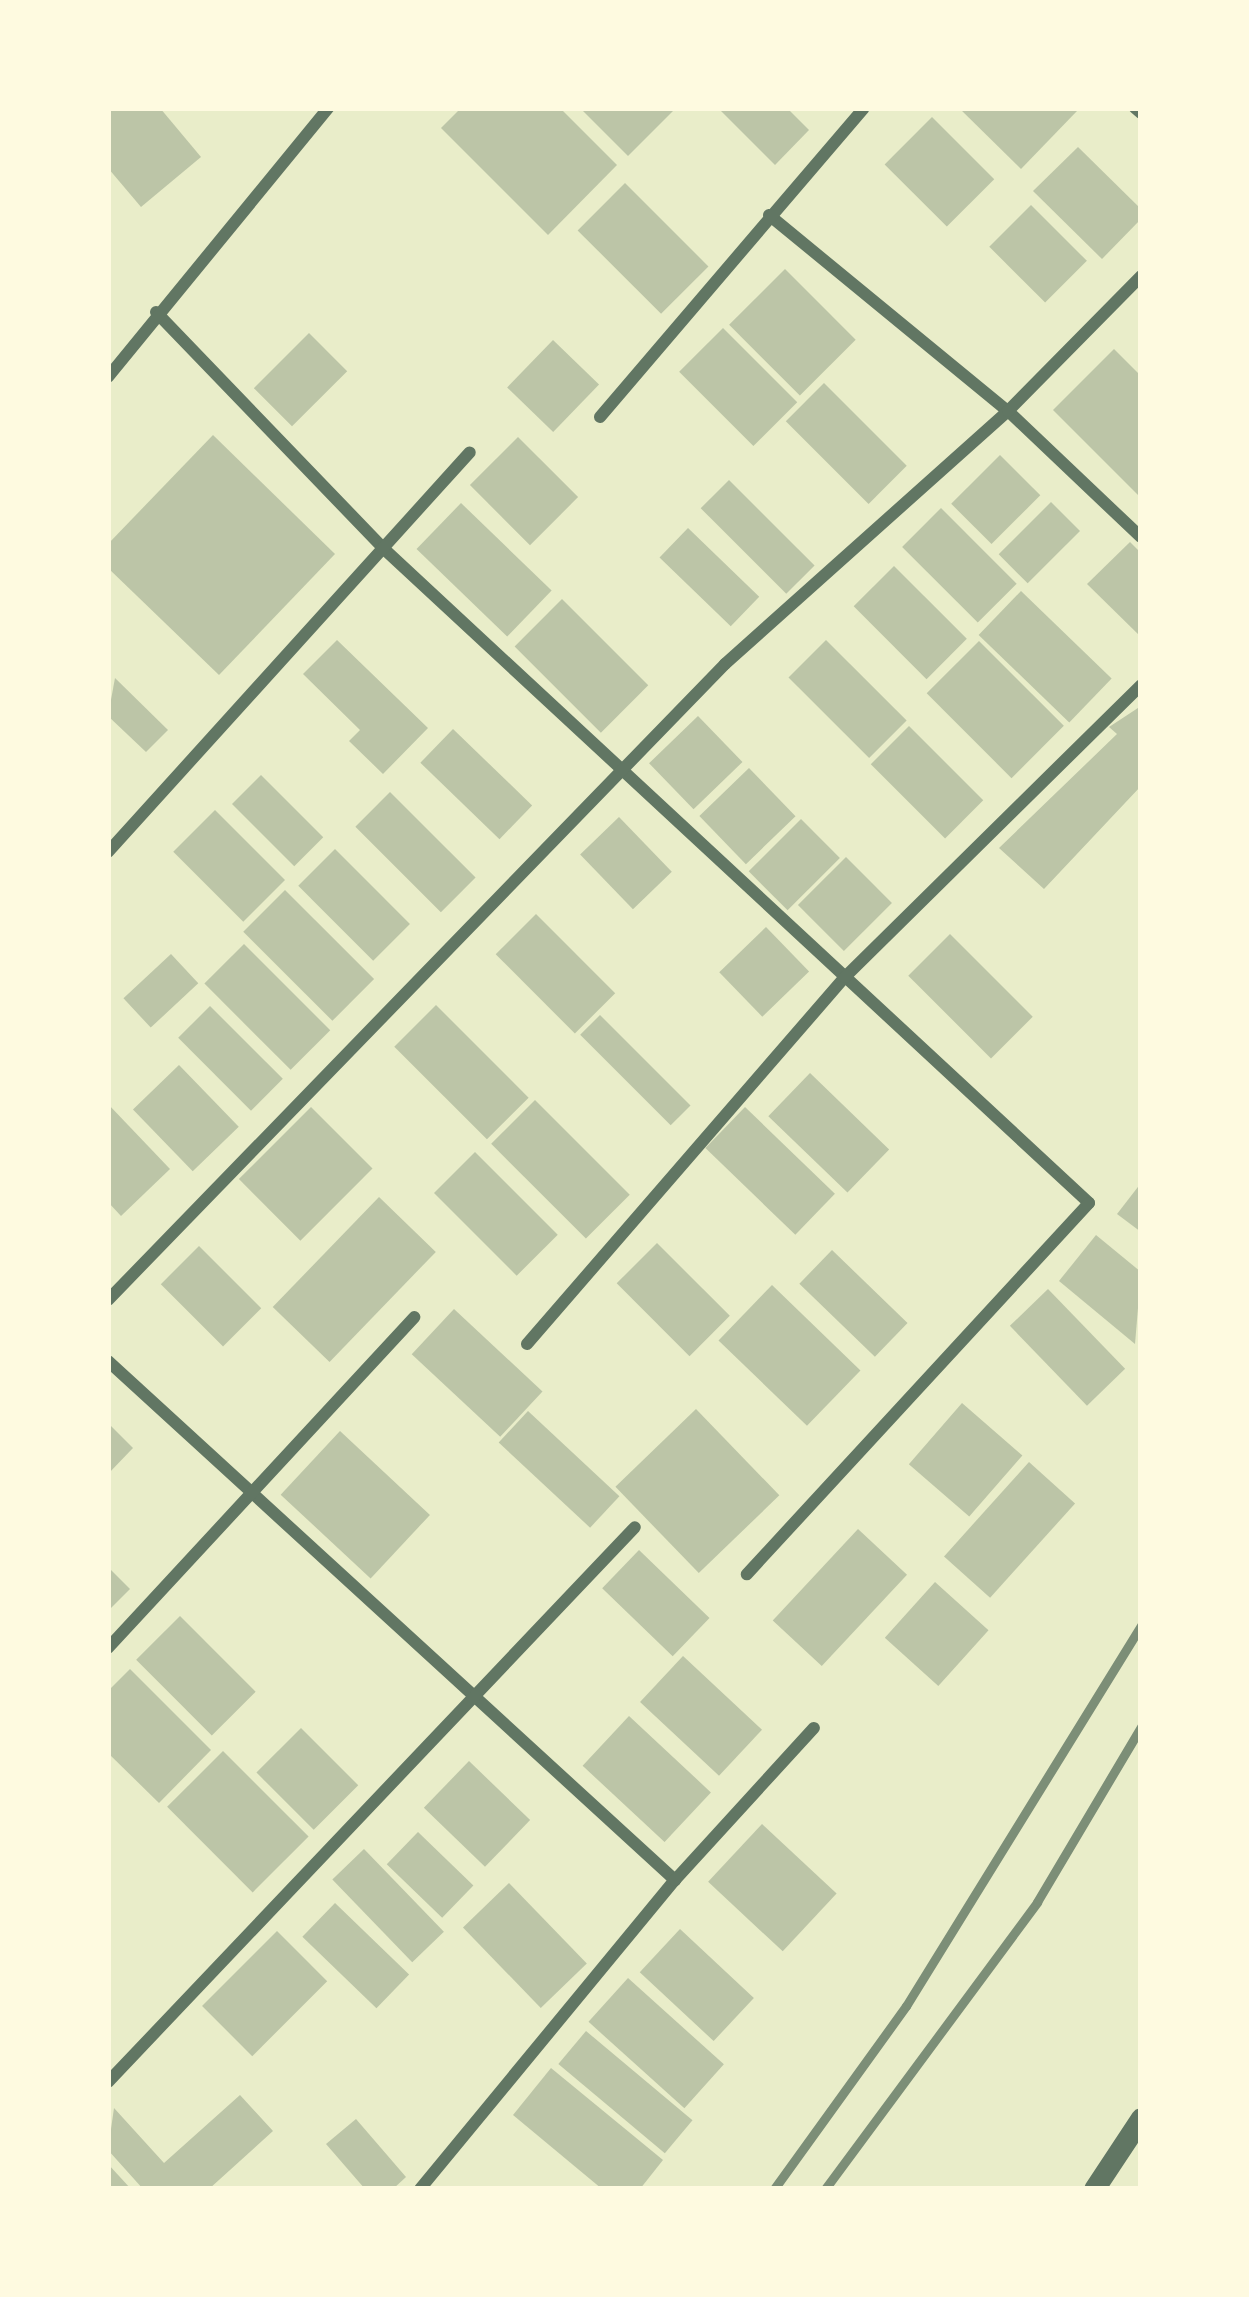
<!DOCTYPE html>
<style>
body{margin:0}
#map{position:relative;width:1249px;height:2297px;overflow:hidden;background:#e9edc9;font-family:Lato,sans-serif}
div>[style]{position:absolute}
.building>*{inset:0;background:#bcc5a7;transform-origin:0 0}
.minor>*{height:12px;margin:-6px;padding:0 6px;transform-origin:6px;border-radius:6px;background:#617663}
.tertiary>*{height:21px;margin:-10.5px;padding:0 10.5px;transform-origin:10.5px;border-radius:10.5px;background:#617663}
.rail>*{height:9px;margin:-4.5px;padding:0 4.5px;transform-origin:4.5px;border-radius:4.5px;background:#7c8e77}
span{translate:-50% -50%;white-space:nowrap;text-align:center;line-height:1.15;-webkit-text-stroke:12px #fefae0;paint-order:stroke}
.frame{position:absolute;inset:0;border:111px solid #fefae0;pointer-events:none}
</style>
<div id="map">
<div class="building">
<div style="clip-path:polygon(108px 108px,160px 108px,201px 157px,141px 207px,108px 168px)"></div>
<div style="clip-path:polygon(461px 108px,560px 108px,617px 165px,548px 235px,441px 128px)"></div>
<div style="clip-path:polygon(580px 108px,676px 108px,628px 156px)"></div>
<div style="clip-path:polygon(718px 108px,787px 108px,809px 130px,775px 165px)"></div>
<div style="clip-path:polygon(959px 108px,1073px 108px,1077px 111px,1021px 169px)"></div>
<div style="left:932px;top:117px;width:88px;height:67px;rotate:45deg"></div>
<div style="clip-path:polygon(1078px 147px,1141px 209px,1141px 219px,1102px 259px,1033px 191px)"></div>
<div style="left:625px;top:183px;width:118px;height:67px;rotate:45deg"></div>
<div style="left:1031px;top:205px;width:79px;height:59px;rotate:45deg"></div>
<div style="left:785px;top:269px;width:100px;height:79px;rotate:45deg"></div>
<div style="left:723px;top:328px;width:105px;height:62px;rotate:45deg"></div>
<div style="left:309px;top:333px;width:54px;height:78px;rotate:45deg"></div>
<div style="left:553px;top:340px;width:64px;height:66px;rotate:44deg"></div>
<div style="clip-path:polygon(1114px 349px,1141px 376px,1141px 498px,1053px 410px)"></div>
<div style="left:824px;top:383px;width:117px;height:54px;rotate:45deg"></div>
<div style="clip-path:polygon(213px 435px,335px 554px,219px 675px,108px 568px,108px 544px)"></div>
<div style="left:518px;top:437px;width:85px;height:68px;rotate:45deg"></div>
<div style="left:1000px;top:455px;width:57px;height:69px;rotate:45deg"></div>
<div style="left:729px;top:480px;width:121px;height:40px;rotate:45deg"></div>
<div style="left:1051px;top:502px;width:41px;height:74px;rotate:45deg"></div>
<div style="left:461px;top:503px;width:126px;height:64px;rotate:44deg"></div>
<div style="left:941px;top:508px;width:107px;height:55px;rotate:45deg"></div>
<div style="left:688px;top:528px;width:99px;height:41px;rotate:44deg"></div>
<div style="clip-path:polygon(1130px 542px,1141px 553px,1141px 637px,1087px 584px)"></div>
<div style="left:894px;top:566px;width:103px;height:57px;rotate:45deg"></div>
<div style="left:1021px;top:591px;width:126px;height:61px;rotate:44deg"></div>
<div style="left:562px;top:599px;width:122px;height:67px;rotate:45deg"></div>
<div style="clip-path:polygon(337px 640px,428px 728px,383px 774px,349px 741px,360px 730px,303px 674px)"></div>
<div style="left:826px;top:640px;width:114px;height:53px;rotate:45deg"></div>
<div style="left:979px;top:641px;width:120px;height:74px;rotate:45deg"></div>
<div style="clip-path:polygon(115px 678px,168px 730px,146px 752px,108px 716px)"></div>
<div style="clip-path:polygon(1141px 706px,1141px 786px,1044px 889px,999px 848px,1117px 734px,1109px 727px)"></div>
<div style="left:698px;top:716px;width:64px;height:68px;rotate:46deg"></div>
<div style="left:909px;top:726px;width:105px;height:54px;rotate:45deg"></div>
<div style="left:453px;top:729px;width:110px;height:47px;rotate:44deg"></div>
<div style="left:749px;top:768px;width:67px;height:69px;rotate:46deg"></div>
<div style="left:261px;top:775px;width:88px;height:41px;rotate:45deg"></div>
<div style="left:390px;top:792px;width:121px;height:49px;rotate:45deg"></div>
<div style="left:215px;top:810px;width:99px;height:59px;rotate:45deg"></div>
<div style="left:619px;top:817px;width:76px;height:54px;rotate:46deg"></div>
<div style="left:801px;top:819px;width:55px;height:74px;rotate:45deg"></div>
<div style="left:335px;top:849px;width:106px;height:52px;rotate:45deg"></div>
<div style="left:846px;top:857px;width:65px;height:68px;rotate:45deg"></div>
<div style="left:285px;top:890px;width:126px;height:59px;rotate:45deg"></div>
<div style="left:536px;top:914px;width:112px;height:57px;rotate:45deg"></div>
<div style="left:766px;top:927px;width:62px;height:65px;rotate:46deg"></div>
<div style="left:950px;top:934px;width:117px;height:59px;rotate:45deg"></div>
<div style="left:244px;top:944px;width:122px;height:56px;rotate:45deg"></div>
<div style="left:171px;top:954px;width:40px;height:65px;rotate:47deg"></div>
<div style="left:436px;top:1005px;width:131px;height:59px;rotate:45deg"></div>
<div style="left:210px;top:1006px;width:103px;height:45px;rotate:45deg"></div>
<div style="left:600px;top:1015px;width:128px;height:28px;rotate:45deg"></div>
<div style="left:179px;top:1065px;width:86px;height:64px;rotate:46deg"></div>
<div style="left:810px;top:1073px;width:110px;height:60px;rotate:44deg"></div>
<div style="left:535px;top:1100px;width:134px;height:62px;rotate:45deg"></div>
<div style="clip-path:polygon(108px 1104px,170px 1169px,121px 1216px,108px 1202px)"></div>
<div style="left:311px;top:1107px;width:87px;height:102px;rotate:45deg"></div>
<div style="left:745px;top:1107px;width:125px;height:57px;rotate:44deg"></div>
<div style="left:475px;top:1152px;width:117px;height:58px;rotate:45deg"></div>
<div style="clip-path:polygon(1141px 1183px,1141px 1232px,1117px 1214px)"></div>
<div style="left:379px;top:1197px;width:79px;height:153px;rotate:44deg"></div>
<div style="clip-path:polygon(1096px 1235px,1141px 1272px,1135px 1344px,1059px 1281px)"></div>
<div style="left:657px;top:1243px;width:103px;height:57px;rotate:45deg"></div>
<div style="left:199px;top:1246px;width:88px;height:54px;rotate:45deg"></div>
<div style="left:832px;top:1250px;width:105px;height:47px;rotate:44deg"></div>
<div style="left:772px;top:1285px;width:123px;height:77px;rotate:44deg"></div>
<div style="left:1048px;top:1289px;width:111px;height:53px;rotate:46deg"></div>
<div style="left:454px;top:1309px;width:121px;height:62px;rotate:43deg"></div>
<div style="left:962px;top:1403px;width:80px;height:81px;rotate:41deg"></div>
<div style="left:696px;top:1409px;width:120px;height:112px;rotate:46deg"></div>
<div style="left:528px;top:1411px;width:125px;height:43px;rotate:43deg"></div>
<div style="clip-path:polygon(108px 1423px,133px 1448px,108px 1474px)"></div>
<div style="left:340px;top:1431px;width:123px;height:87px;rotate:43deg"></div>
<div style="left:1029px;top:1462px;width:62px;height:127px;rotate:42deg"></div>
<div style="left:858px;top:1529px;width:67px;height:125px;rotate:43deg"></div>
<div style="left:639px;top:1550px;width:98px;height:53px;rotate:44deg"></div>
<div style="clip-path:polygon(108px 1567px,130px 1589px,108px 1611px)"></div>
<div style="left:935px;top:1582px;width:72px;height:75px;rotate:42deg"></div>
<div style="left:180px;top:1616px;width:107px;height:62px;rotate:45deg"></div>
<div style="left:683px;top:1656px;width:108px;height:63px;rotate:43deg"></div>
<div style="clip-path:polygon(130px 1669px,211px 1750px,159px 1803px,108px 1753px,108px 1691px)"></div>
<div style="left:629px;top:1716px;width:112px;height:68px;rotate:43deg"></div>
<div style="left:301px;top:1728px;width:81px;height:63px;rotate:45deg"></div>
<div style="left:223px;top:1751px;width:121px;height:79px;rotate:45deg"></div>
<div style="left:469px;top:1761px;width:85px;height:65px;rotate:44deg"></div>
<div style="left:762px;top:1824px;width:102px;height:79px;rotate:43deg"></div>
<div style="left:418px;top:1832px;width:77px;height:45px;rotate:44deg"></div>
<div style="left:364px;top:1849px;width:115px;height:44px;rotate:46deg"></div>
<div style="left:509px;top:1883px;width:112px;height:64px;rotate:46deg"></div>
<div style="left:335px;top:1903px;width:103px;height:47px;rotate:44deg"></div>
<div style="left:680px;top:1929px;width:101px;height:59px;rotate:43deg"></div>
<div style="left:277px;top:1931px;width:71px;height:106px;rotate:45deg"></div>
<div style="left:628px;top:1978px;width:129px;height:59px;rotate:42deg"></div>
<div style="left:586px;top:2031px;width:139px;height:43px;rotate:40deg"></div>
<div style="clip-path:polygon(551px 2068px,663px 2160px,640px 2189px,602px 2189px,513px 2115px)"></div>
<div style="clip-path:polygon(240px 2095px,273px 2131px,209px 2189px,143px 2189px,108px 2150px,114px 2108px,164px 2163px)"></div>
<div style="clip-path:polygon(356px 2119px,406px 2177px,393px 2189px,365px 2189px,326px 2144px)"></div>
<div style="clip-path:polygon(108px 2164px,131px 2189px,108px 2189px)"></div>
</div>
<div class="minor">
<div style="left:1135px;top:108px;width:8px;rotate:40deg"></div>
<div style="left:769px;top:215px;width:309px;rotate:39.4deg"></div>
<div style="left:1008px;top:411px;width:183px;rotate:43.5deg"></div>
<div style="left:156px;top:312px;width:327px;rotate:46.1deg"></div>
<div style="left:383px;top:548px;width:963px;rotate:42.85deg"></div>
<div style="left:1089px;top:1203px;width:505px;rotate:132.67deg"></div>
<div style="left:108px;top:377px;width:348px;rotate:-50.7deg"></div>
<div style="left:600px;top:417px;width:406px;rotate:-49.5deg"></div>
<div style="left:108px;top:852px;width:539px;rotate:-47.85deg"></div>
<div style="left:108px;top:1300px;width:886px;rotate:-45.87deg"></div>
<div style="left:725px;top:664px;width:380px;rotate:-41.8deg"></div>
<div style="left:1008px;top:411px;width:190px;rotate:-45.4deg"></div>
<div style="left:527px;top:1344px;width:486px;rotate:-49.1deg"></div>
<div style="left:845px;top:977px;width:416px;rotate:-44.6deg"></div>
<div style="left:108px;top:1361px;width:769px;rotate:42.47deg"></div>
<div style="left:108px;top:1648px;width:451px;rotate:-47.2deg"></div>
<div style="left:108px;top:2082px;width:765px;rotate:-46.48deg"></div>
<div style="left:420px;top:2189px;width:401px;rotate:-50.5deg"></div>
<div style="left:675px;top:1880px;width:206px;rotate:-47.6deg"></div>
</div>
<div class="tertiary">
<div style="left:1094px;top:2189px;width:85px;rotate:-56.5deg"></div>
</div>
<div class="rail">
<div style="left:774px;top:2189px;width:226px;rotate:-54.2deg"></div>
<div style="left:906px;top:2006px;width:448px;rotate:-58.3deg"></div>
<div style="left:825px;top:2189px;width:357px;rotate:-53.5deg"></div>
<div style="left:1037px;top:1902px;width:204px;rotate:-59.3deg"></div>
</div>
<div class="frame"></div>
</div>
